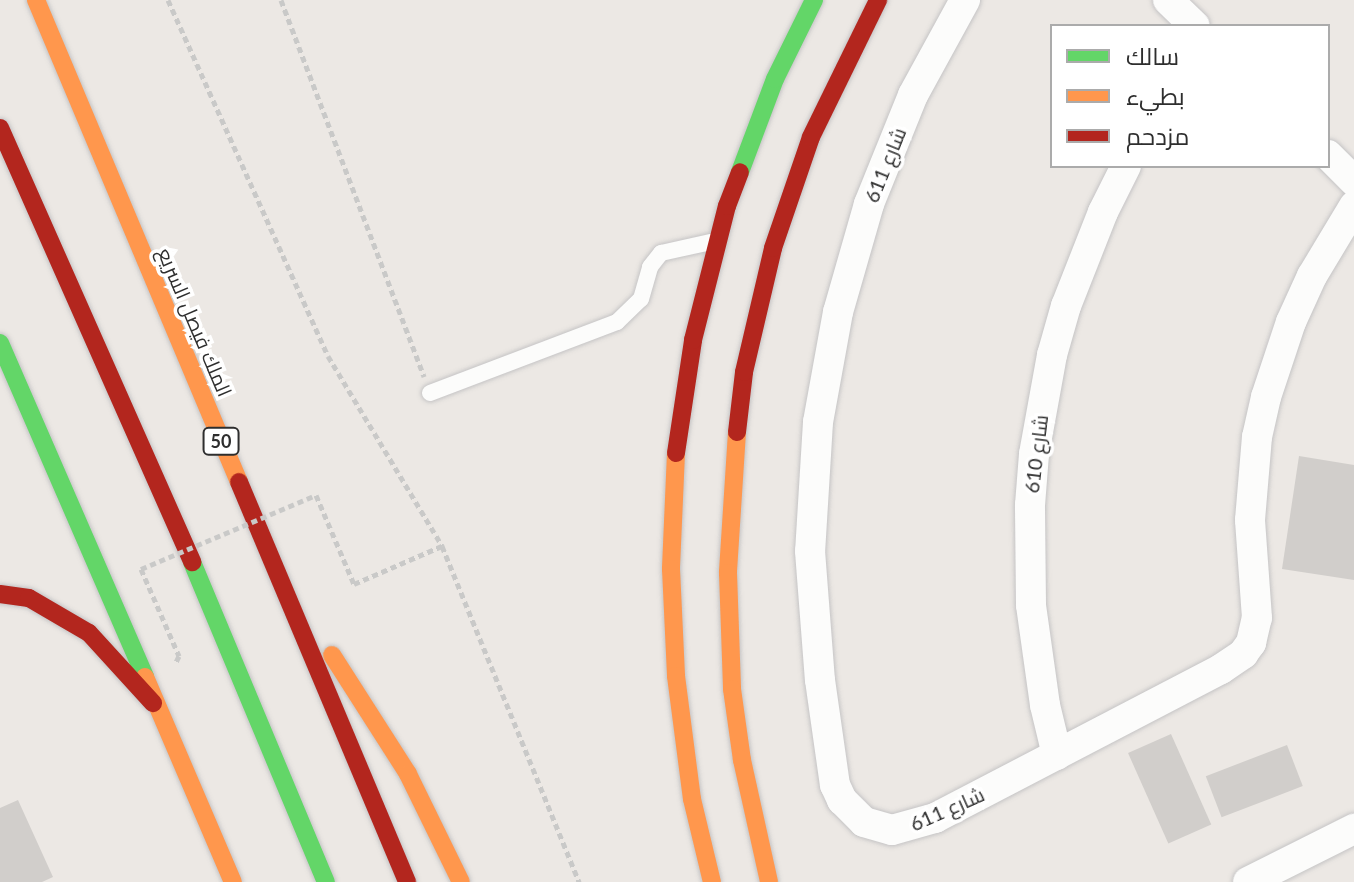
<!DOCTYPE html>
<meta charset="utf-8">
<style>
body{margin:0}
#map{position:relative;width:1354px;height:882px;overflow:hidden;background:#ece8e4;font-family:Lato,Cairo,sans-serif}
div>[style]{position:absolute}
.building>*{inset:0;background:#d1cecb;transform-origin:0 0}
.path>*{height:5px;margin-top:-2.5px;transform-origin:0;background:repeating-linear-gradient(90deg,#c9c9c8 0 6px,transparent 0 10px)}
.roads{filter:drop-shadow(0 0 2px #c5c4c5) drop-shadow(0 0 2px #c5c4c5)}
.lane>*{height:16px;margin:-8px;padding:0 8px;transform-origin:8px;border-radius:8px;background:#fcfcfb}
.street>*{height:30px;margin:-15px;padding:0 15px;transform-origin:15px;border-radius:15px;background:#fcfcfb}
.fast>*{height:18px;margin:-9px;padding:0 9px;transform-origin:9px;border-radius:9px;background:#63d668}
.slow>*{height:18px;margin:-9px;padding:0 9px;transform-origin:9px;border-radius:9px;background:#ff974d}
.jam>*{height:18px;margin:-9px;padding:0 9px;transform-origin:9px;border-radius:9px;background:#b3261e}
.path-bridge>*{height:5px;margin-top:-2.5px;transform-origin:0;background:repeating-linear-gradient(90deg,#c9c9c8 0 6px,transparent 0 10px)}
span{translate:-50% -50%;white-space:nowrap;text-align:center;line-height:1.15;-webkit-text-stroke:7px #fff;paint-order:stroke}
.shield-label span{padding:2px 6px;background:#fff;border:2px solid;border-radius:6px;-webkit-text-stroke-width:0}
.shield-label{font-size:18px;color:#2e2e2e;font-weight:700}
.street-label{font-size:20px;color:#2e2e2e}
.legend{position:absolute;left:1050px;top:24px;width:280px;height:144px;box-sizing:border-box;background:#fff;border:2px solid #ababab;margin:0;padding:10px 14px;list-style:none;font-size:24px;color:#2e2e2e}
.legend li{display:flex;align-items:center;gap:16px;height:40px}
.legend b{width:40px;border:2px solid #ababab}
</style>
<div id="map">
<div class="building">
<div style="clip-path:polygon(1299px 456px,1354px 465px,1354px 580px,1282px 569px)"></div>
<div style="left:1171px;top:734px;width:99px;height:47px;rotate:66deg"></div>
<div style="left:1287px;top:745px;width:44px;height:87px;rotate:69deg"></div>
<div style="clip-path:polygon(18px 800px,53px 877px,42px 882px,0 882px,0 808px)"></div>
</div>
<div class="path">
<div style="left:168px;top:0;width:390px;rotate:65.8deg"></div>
<div style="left:328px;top:356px;width:222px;rotate:59deg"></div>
<div style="left:442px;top:546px;width:363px;rotate:67.8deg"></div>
<div style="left:281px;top:0;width:403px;rotate:69.2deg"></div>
<div style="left:316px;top:495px;width:97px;rotate:66.9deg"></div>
<div style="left:354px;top:584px;width:96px;rotate:-23.4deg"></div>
<div style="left:141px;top:569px;width:95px;rotate:66.4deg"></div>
<div style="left:179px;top:656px;width:9px;rotate:117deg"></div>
</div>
<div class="roads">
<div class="lane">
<div style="left:430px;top:393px;width:200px;rotate:-20.8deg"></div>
<div style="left:617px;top:322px;width:33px;rotate:-44deg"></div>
<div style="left:641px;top:299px;width:33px;rotate:-74deg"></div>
<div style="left:650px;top:267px;width:18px;rotate:-52deg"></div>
<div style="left:661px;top:253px;width:55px;rotate:-12.5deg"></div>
</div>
<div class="street">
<div style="left:965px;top:0;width:108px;rotate:118.7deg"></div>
<div style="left:913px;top:95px;width:118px;rotate:112deg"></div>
<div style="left:869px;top:204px;width:112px;rotate:106deg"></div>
<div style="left:838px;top:312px;width:112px;rotate:100.3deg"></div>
<div style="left:818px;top:422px;width:129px;rotate:93.5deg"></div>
<div style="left:810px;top:551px;width:129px;rotate:85.6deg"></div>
<div style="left:820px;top:680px;width:106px;rotate:81.9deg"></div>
<div style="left:835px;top:785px;width:17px;rotate:65deg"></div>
<div style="left:842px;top:800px;width:31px;rotate:45deg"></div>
<div style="left:864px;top:822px;width:29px;rotate:16deg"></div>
<div style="left:892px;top:830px;width:45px;rotate:-15.6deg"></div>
<div style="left:935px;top:818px;width:322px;rotate:-27.5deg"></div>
<div style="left:1221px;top:669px;width:27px;rotate:-34deg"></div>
<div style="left:1243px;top:654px;width:14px;rotate:-54deg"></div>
<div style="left:1251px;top:643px;width:26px;rotate:-77deg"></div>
<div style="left:1257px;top:618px;width:98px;rotate:-94.1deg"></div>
<div style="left:1250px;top:520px;width:83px;rotate:-85.2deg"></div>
<div style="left:1257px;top:437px;width:41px;rotate:-77.3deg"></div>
<div style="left:1266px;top:397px;width:79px;rotate:-71.6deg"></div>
<div style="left:1291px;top:322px;width:51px;rotate:-65.5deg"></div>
<div style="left:1312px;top:276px;width:82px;rotate:-59deg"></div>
<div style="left:1168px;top:0;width:37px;rotate:44deg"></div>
<div style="left:1328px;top:155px;width:37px;rotate:45deg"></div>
<div style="left:1057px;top:755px;width:51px;rotate:-103.5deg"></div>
<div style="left:1045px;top:705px;width:101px;rotate:-98deg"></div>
<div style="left:1031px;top:605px;width:100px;rotate:-90.6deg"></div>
<div style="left:1030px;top:505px;width:51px;rotate:-85.5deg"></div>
<div style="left:1034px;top:454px;width:101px;rotate:-79.7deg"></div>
<div style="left:1052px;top:355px;width:51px;rotate:-74.1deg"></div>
<div style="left:1066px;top:306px;width:101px;rotate:-68.5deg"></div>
<div style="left:1103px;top:212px;width:51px;rotate:-63.4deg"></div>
<div style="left:1248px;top:882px;width:119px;rotate:-26.6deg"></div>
</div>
<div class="fast">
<div style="left:740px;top:172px;width:99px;rotate:-69.4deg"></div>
<div style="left:775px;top:79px;width:88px;rotate:-63.7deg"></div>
<div style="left:0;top:343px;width:364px;rotate:66.5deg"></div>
<div style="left:192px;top:562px;width:347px;rotate:67.3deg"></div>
</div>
<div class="slow">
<div style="left:36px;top:0;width:523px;rotate:67.16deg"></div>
<div style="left:737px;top:432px;width:141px;rotate:93.7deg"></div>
<div style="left:728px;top:573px;width:116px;rotate:88deg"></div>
<div style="left:732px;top:689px;width:72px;rotate:82deg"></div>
<div style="left:742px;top:760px;width:125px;rotate:77.5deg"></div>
<div style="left:676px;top:453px;width:116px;rotate:92.5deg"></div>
<div style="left:671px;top:569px;width:107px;rotate:87.3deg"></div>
<div style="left:676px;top:676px;width:124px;rotate:82.6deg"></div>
<div style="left:692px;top:799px;width:85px;rotate:76.5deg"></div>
<div style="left:332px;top:655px;width:141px;rotate:57.4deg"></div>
<div style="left:408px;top:774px;width:120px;rotate:63.9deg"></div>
<div style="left:145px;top:677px;width:223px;rotate:66.8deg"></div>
</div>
<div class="jam">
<div style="left:0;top:128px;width:475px;rotate:66.1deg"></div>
<div style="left:737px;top:432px;width:60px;rotate:-83.3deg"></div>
<div style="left:744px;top:372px;width:127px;rotate:-76.8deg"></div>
<div style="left:773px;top:248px;width:117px;rotate:-71.1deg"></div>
<div style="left:811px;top:137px;width:153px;rotate:-63.9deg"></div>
<div style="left:676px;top:453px;width:114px;rotate:-81.4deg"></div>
<div style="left:693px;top:340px;width:138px;rotate:-75.8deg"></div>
<div style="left:727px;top:206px;width:36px;rotate:-69deg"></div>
<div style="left:239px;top:482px;width:434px;rotate:67.2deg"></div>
<div style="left:0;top:594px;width:29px;rotate:8deg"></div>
<div style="left:29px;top:598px;width:69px;rotate:30.3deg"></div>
<div style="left:89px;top:633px;width:95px;rotate:47.6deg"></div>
</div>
</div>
<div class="path-bridge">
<div style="left:141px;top:569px;width:190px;rotate:-22.9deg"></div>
</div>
<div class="shield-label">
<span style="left:221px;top:441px">50</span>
</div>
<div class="street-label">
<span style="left:885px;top:165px;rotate:-68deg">شارع 611</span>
<span style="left:195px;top:322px;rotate:67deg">الملك فيصل السريع</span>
<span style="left:1036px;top:454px;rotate:-83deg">شارع 610</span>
<span style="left:947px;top:809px;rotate:-24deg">شارع 611</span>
</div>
<ul class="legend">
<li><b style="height:10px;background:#63d668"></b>سالك</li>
<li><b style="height:10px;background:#ff974d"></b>بطيء</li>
<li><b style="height:10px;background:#b3261e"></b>مزدحم</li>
</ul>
</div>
